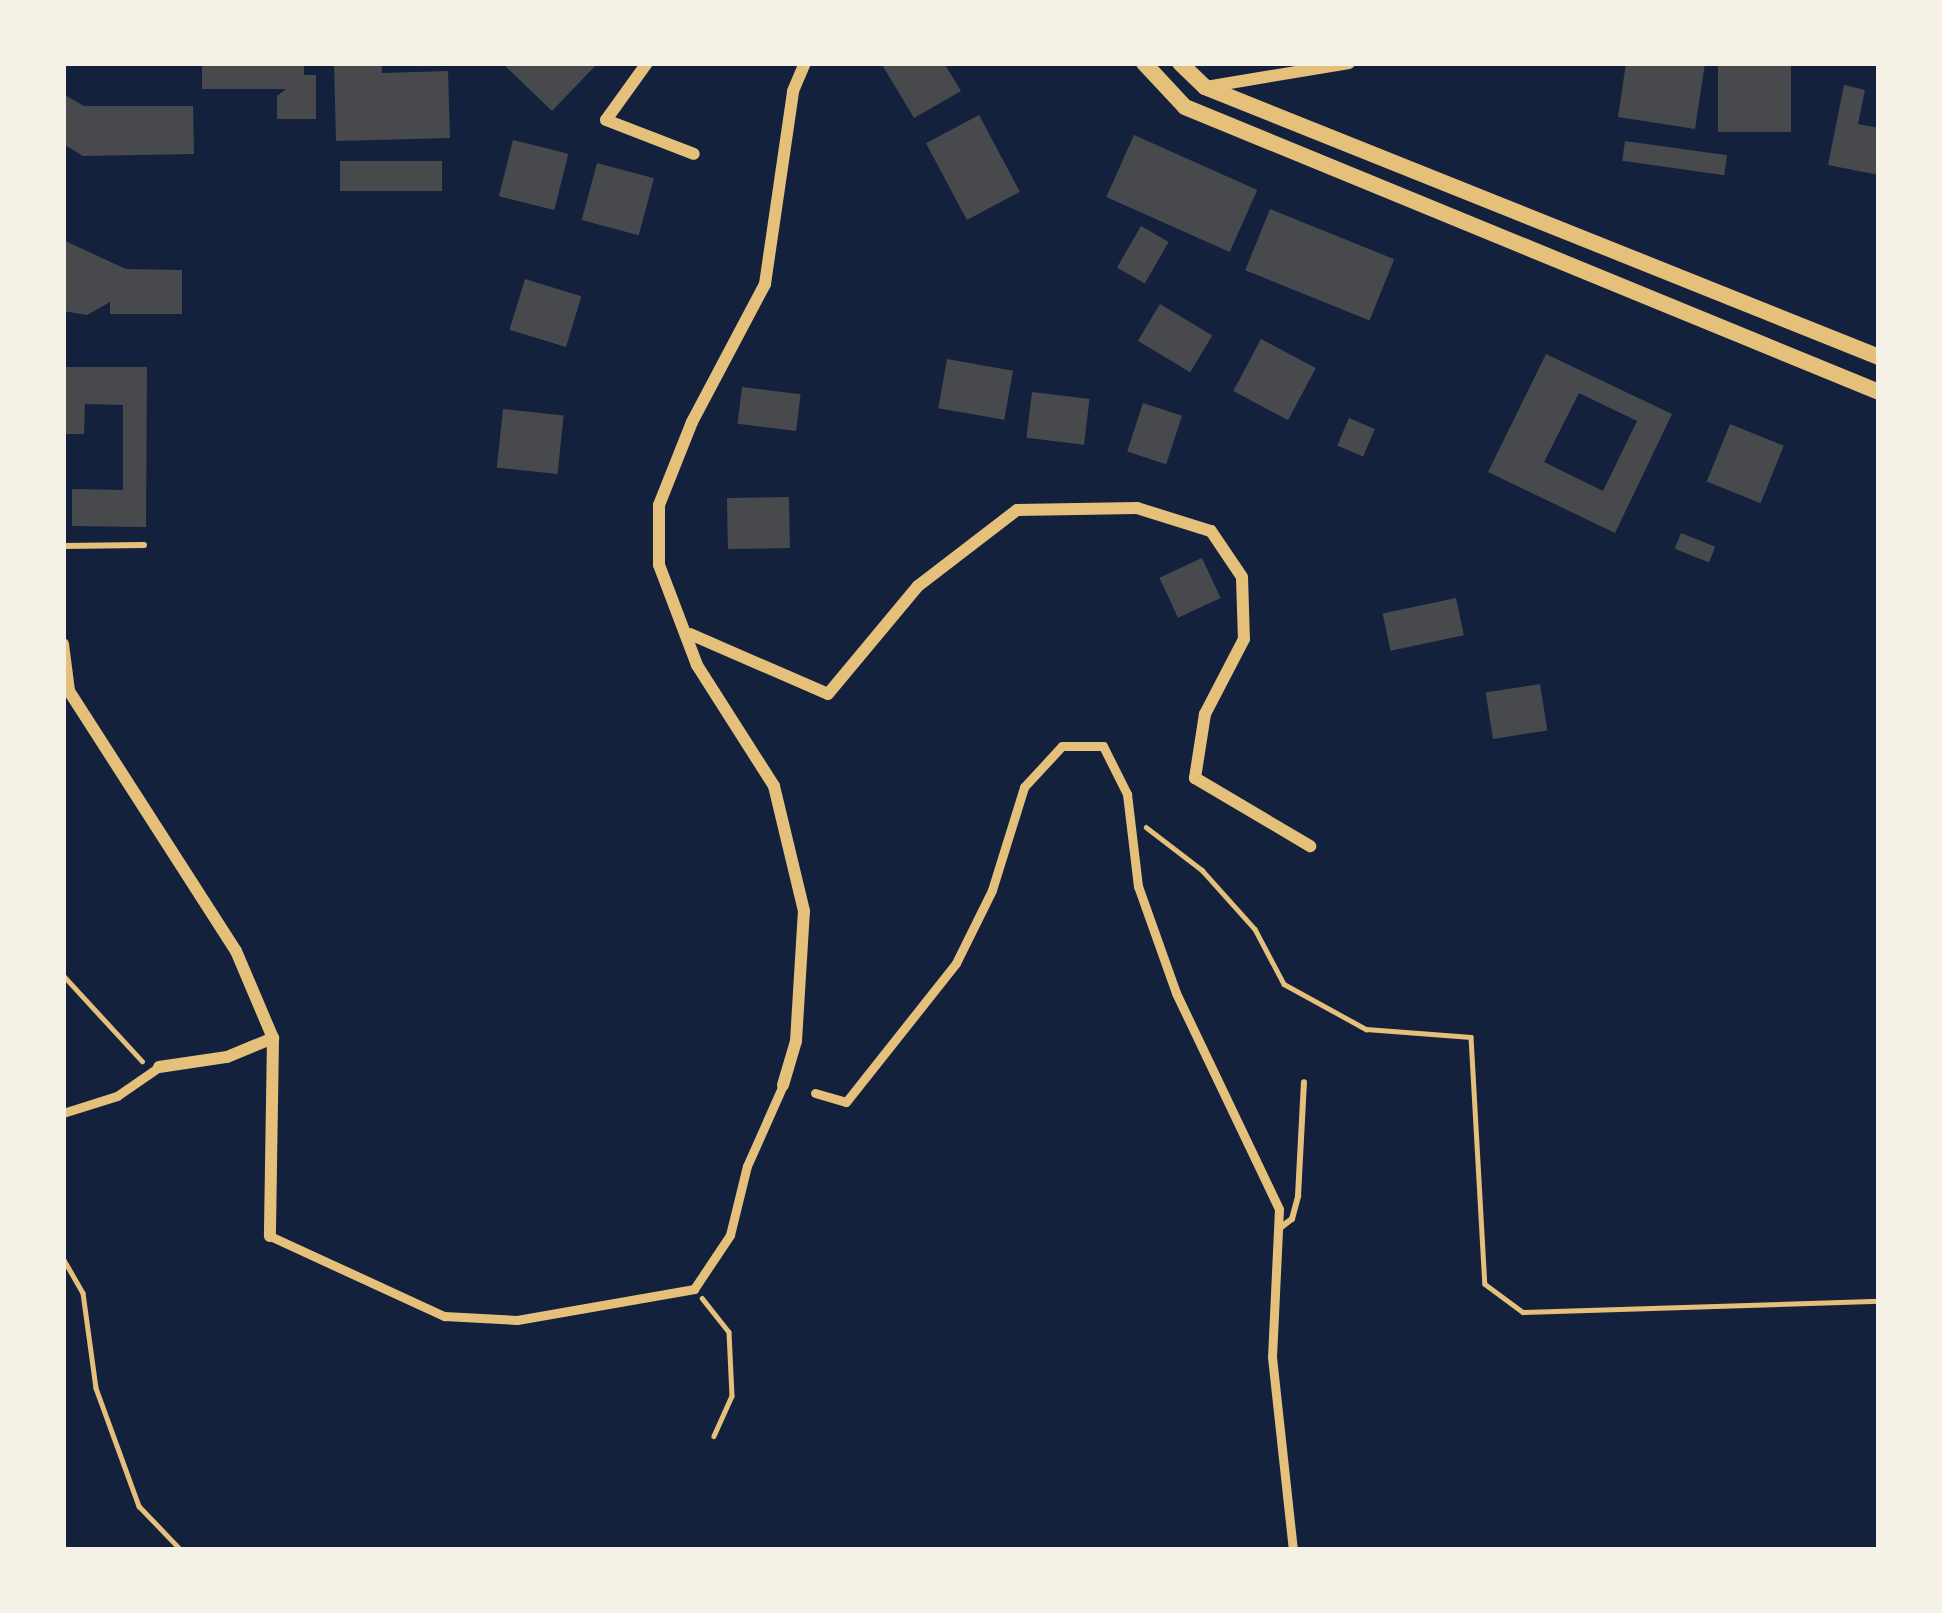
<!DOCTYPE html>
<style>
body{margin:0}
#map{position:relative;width:1942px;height:1613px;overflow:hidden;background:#14213d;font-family:"Roboto Serif",serif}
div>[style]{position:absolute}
.building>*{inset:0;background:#48494c;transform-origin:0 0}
.path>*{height:4.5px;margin:-2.25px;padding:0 2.25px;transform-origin:2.25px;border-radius:2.25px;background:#e5c07b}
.service>*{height:6px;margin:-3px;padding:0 3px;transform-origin:3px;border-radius:3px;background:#e5c07b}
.pedestrian>*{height:9px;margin:-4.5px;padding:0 4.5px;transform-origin:4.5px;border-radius:4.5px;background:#e5c07b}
.minor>*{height:12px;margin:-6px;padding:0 6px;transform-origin:6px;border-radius:6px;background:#e5c07b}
.secondary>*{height:16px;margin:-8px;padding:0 8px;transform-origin:8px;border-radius:8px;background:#e5c07b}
span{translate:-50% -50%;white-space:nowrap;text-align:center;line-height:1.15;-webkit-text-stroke:10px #f6f1e7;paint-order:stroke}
.frame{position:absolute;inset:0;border:66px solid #f6f1e7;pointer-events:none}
</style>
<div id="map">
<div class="building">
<div style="clip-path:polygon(202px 63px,304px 63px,304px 75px,316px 75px,316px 119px,277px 119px,277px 96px,286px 89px,202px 89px)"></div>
<div style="clip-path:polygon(334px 63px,381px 63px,382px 73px,448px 71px,450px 138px,336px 141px)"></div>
<div style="clip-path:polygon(502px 63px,598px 63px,552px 111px)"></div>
<div style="clip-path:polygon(881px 63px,944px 63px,961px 91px,914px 118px)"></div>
<div style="clip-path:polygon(1626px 63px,1705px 63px,1695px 129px,1618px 117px)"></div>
<div style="left:1718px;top:63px;width:73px;height:69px"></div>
<div style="clip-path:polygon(1844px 85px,1865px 90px,1858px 124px,1879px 128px,1879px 175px,1828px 165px)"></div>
<div style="clip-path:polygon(63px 94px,84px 106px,193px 106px,194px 154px,83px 156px,63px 144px)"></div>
<div style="left:979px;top:115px;width:87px;height:60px;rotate:62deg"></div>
<div style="left:1134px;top:135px;width:135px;height:68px;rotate:24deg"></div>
<div style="left:513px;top:140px;width:57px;height:58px;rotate:14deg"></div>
<div style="left:1625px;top:141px;width:103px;height:20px;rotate:8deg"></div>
<div style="left:340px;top:161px;width:102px;height:30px"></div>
<div style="left:597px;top:163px;width:59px;height:59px;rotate:15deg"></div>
<div style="left:1270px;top:209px;width:134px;height:66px;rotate:22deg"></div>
<div style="left:1141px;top:226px;width:32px;height:48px;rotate:30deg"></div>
<div style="clip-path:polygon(63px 240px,126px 269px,182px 270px,182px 314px,110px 314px,110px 302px,87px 315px,63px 311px)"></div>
<div style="left:525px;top:279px;width:59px;height:53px;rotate:17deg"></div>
<div style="left:1160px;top:304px;width:61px;height:43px;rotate:31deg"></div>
<div style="left:1261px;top:339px;width:62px;height:59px;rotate:28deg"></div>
<div style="clip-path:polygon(evenodd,1546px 354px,1672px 414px,1615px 533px,1488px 472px,1546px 354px,1579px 393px,1637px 421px,1603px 491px,1544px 462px,1579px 393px)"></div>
<div style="left:947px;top:359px;width:67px;height:50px;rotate:10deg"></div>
<div style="clip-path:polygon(63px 367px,147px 367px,146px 527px,72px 526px,72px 489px,123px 490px,123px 405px,85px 404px,84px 434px,63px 434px)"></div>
<div style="left:742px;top:387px;width:59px;height:37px;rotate:7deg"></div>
<div style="left:1032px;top:392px;width:58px;height:46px;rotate:7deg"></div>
<div style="left:1143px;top:403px;width:41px;height:51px;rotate:18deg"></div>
<div style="left:503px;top:409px;width:61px;height:59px;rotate:6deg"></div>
<div style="left:1349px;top:418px;width:28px;height:30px;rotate:23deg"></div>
<div style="left:1730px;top:424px;width:58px;height:62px;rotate:22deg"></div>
<div style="left:789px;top:497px;width:51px;height:62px;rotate:89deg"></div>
<div style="left:1681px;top:533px;width:37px;height:17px;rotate:22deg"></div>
<div style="left:1202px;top:558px;width:44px;height:47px;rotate:65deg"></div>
<div style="left:1456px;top:598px;width:38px;height:75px;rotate:78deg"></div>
<div style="left:1540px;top:684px;width:47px;height:55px;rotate:81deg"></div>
</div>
<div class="path">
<div style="left:1146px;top:827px;width:71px;rotate:37.5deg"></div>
<div style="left:1202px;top:870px;width:79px;rotate:48.1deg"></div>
<div style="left:1255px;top:929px;width:62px;rotate:62.2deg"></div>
<div style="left:1284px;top:984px;width:94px;rotate:28.8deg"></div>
<div style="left:1366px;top:1029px;width:105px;rotate:4.4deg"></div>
<div style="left:1471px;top:1037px;width:247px;rotate:86.8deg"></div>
<div style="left:1485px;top:1284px;width:47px;rotate:36.4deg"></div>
<div style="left:1523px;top:1312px;width:356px;rotate:-1.8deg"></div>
<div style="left:63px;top:975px;width:117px;rotate:47.4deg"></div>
<div style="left:63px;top:1258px;width:40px;rotate:60.3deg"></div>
<div style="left:83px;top:1293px;width:96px;rotate:82.2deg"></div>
<div style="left:96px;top:1388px;width:126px;rotate:70deg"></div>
<div style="left:139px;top:1506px;width:61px;rotate:46.3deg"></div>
<div style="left:702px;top:1298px;width:43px;rotate:51.5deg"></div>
<div style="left:729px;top:1332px;width:64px;rotate:87.3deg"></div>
<div style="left:732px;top:1396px;width:44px;rotate:114.2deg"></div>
</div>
<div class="service">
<div style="left:63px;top:546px;width:81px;rotate:-0.7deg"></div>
<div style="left:1280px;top:1228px;width:15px;rotate:-37deg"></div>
<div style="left:1292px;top:1219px;width:24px;rotate:-75deg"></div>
<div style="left:1298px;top:1196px;width:114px;rotate:-87deg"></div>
</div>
<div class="pedestrian">
<div style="left:815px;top:1093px;width:32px;rotate:16deg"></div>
<div style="left:846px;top:1102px;width:177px;rotate:-51.6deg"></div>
<div style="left:956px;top:963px;width:81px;rotate:-63.7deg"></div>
<div style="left:992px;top:890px;width:108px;rotate:-72.7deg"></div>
<div style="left:1024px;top:787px;width:56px;rotate:-47.2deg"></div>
<div style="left:1062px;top:746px;width:41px"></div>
<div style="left:1103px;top:746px;width:54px;rotate:63.4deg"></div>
<div style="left:1127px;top:794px;width:93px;rotate:83.2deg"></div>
<div style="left:1138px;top:886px;width:114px;rotate:70.4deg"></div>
<div style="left:1176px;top:993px;width:239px;rotate:64.5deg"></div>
<div style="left:1279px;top:1209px;width:148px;rotate:92.7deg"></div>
<div style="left:1272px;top:1357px;width:194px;rotate:83.8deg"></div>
<div style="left:63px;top:1113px;width:57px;rotate:-17.5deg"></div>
<div style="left:117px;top:1096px;width:51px;rotate:-34.6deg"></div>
<div style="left:270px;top:1236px;width:192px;rotate:24.7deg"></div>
<div style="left:444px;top:1316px;width:73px;rotate:3.1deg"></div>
<div style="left:517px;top:1320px;width:180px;rotate:-9.9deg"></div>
<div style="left:694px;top:1289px;width:65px;rotate:-56.3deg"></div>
<div style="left:730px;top:1235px;width:71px;rotate:-76.2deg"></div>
<div style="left:747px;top:1166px;width:89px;rotate:-66deg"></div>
</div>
<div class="minor">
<div style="left:647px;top:63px;width:70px;rotate:125.7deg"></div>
<div style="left:606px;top:120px;width:94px;rotate:21.1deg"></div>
<div style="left:1206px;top:87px;width:145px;rotate:-9.5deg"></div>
<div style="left:690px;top:634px;width:150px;rotate:23.5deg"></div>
<div style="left:828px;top:694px;width:141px;rotate:-50.2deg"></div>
<div style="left:918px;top:586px;width:125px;rotate:-37.5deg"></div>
<div style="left:1017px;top:510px;width:120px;rotate:-1deg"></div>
<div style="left:1137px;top:508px;width:77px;rotate:17.3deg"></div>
<div style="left:1211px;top:531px;width:55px;rotate:56deg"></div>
<div style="left:1242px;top:577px;width:62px;rotate:88.2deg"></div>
<div style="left:1244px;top:639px;width:85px;rotate:117.5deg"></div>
<div style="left:1205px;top:714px;width:65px;rotate:98.9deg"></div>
<div style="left:1195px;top:778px;width:134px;rotate:30.6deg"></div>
<div style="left:63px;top:644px;width:47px;rotate:82.7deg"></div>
<div style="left:69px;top:691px;width:309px;rotate:57.3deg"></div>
<div style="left:236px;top:951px;width:95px;rotate:67deg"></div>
<div style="left:273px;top:1038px;width:198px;rotate:90.9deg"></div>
<div style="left:159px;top:1067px;width:69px;rotate:-8.4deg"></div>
<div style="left:227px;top:1057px;width:50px;rotate:-22.4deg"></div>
<div style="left:783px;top:1085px;width:46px;rotate:-73.5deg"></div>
<div style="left:796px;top:1041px;width:130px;rotate:-86.5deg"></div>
<div style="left:804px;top:911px;width:129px;rotate:-103.5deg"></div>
<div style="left:774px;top:786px;width:143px;rotate:-122.5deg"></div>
<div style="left:697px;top:665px;width:107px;rotate:-110.8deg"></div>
<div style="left:659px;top:565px;width:60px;rotate:-90deg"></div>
<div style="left:659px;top:505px;width:89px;rotate:-68.3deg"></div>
<div style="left:692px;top:422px;width:156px;rotate:-62.1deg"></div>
<div style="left:765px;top:284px;width:195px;rotate:-81.7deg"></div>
<div style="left:793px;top:91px;width:30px;rotate:-67deg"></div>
</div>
<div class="secondary">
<div style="left:1144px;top:63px;width:60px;rotate:47deg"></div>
<div style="left:1185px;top:107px;width:750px;rotate:22.33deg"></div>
<div style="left:1180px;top:63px;width:35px;rotate:44deg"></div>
<div style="left:1205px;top:87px;width:726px;rotate:21.83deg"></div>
</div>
<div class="frame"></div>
</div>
